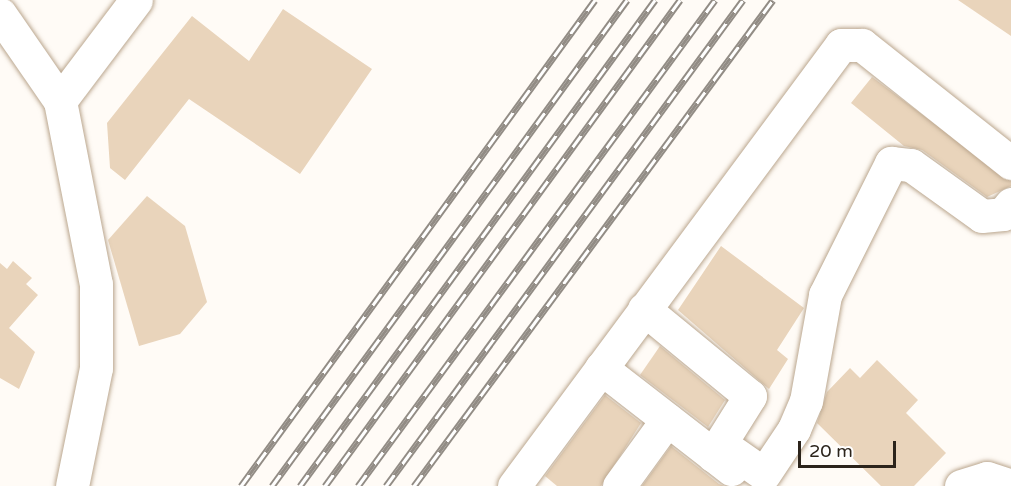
<!DOCTYPE html>
<style>
body{margin:0}
#map{position:relative;width:1011px;height:486px;overflow:hidden;background:#fffbf6;font-family:"Varela Round",sans-serif}
div>[style]{position:absolute}
.building>*{inset:0;background:#e9d4bb}
.roads{filter:drop-shadow(0 0 2px #bba78f) drop-shadow(0 0 2px #bba78f)}
.minor>*{height:33px;margin:-16.5px;padding:0 16.5px;transform-origin:16.5px;border-radius:16.5px;background:#fff}
.tertiary>*{height:33px;margin:-16.5px;padding:0 16.5px;transform-origin:16.5px;border-radius:16.5px;background:#fff}
.rail>*{height:7px;margin-top:-3.5px;transform-origin:0;background:repeating-linear-gradient(90deg,#fff 0 14px,#928c85 0 28px);box-sizing:border-box;border-block:2px solid #928c85}
span{translate:-50% -50%;white-space:nowrap;text-align:center;line-height:1.15;-webkit-text-stroke:4.5px #fff;paint-order:stroke}
.scale{position:absolute;left:798px;top:441px;width:98px;height:27px;box-sizing:border-box;border:3px solid #2c241b;border-top:0;padding-left:8px;font-size:18px;line-height:21px;white-space:nowrap;color:#2c241b;-webkit-text-stroke:4px #fff;paint-order:stroke}
</style>
<div id="map">
<div class="building">
<div style="clip-path:polygon(958px 0,1011px 0,1011px 36px)"></div>
<div style="clip-path:polygon(283px 9px,372px 69px,300px 174px,189px 99px,125px 180px,110px 168px,107px 123px,192px 16px,249px 61px)"></div>
<div style="clip-path:polygon(872px 77px,1011px 181px,1011px 186px,987px 197px,922px 150px,904px 146px,851px 103px)"></div>
<div style="clip-path:polygon(147px 196px,185px 226px,207px 302px,180px 334px,139px 346px,108px 240px)"></div>
<div style="clip-path:polygon(721px 246px,804px 308px,777px 350px,788px 359px,769px 389px,678px 310px)"></div>
<div style="clip-path:polygon(13px 261px,32px 278px,26px 284px,38px 295px,9px 328px,35px 352px,19px 389px,0 378px,0 263px,7px 269px)"></div>
<div style="clip-path:polygon(660px 346px,725px 400px,708px 427px,640px 375px)"></div>
<div style="clip-path:polygon(877px 360px,918px 400px,906px 413px,946px 453px,914px 486px,881px 486px,817px 423px,827px 392px,850px 368px,860px 378px)"></div>
<div style="clip-path:polygon(605px 395px,641px 423px,601px 486px,557px 486px,545px 476px)"></div>
<div style="clip-path:polygon(671px 446px,719px 484px,724px 486px,642px 486px)"></div>
</div>
<div class="roads">
<div class="minor">
<div style="left:644px;top:309px;width:137px;rotate:39.4deg"></div>
<div style="left:750px;top:396px;width:70px;rotate:122.1deg"></div>
<div style="left:601px;top:368px;width:165px;rotate:37.8deg"></div>
<div style="left:721px;top:444px;width:52px;rotate:34.9deg"></div>
<div style="left:764px;top:474px;width:54px;rotate:-56.3deg"></div>
<div style="left:794px;top:429px;width:30px;rotate:-67deg"></div>
<div style="left:806px;top:401px;width:108px;rotate:-79.8deg"></div>
<div style="left:825px;top:295px;width:148px;rotate:-63.4deg"></div>
<div style="left:891px;top:163px;width:20px;rotate:6deg"></div>
<div style="left:911px;top:165px;width:87px;rotate:35.7deg"></div>
<div style="left:982px;top:216px;width:21px;rotate:-5deg"></div>
<div style="left:1003px;top:214px;width:13px;rotate:-51deg"></div>
<div style="left:514px;top:486px;width:549px;rotate:-53.44deg"></div>
<div style="left:841px;top:45px;width:21px"></div>
<div style="left:862px;top:45px;width:190px;rotate:38.4deg"></div>
<div style="left:619px;top:486px;width:82px;rotate:-54deg"></div>
<div style="left:961px;top:486px;width:27px;rotate:-17deg"></div>
<div style="left:987px;top:478px;width:25px;rotate:18deg"></div>
</div>
<div class="tertiary">
<div style="left:0;top:14px;width:106px;rotate:55.4deg"></div>
<div style="left:60px;top:101px;width:187px;rotate:78.9deg"></div>
<div style="left:96px;top:284px;width:84px;rotate:90deg"></div>
<div style="left:96px;top:368px;width:120px;rotate:101.5deg"></div>
<div style="left:60px;top:101px;width:126px;rotate:-53deg"></div>
</div>
</div>
<div class="rail">
<div style="left:241px;top:486px;width:601px;rotate:-53.93deg"></div>
<div style="left:272px;top:486px;width:602px;rotate:-53.85deg"></div>
<div style="left:300px;top:486px;width:602px;rotate:-53.85deg"></div>
<div style="left:325px;top:486px;width:602px;rotate:-53.85deg"></div>
<div style="left:358px;top:486px;width:603px;rotate:-53.7deg"></div>
<div style="left:386px;top:486px;width:603px;rotate:-53.7deg"></div>
<div style="left:414px;top:486px;width:604px;rotate:-53.55deg"></div>
</div>
<div class="scale">20 m</div>
</div>
